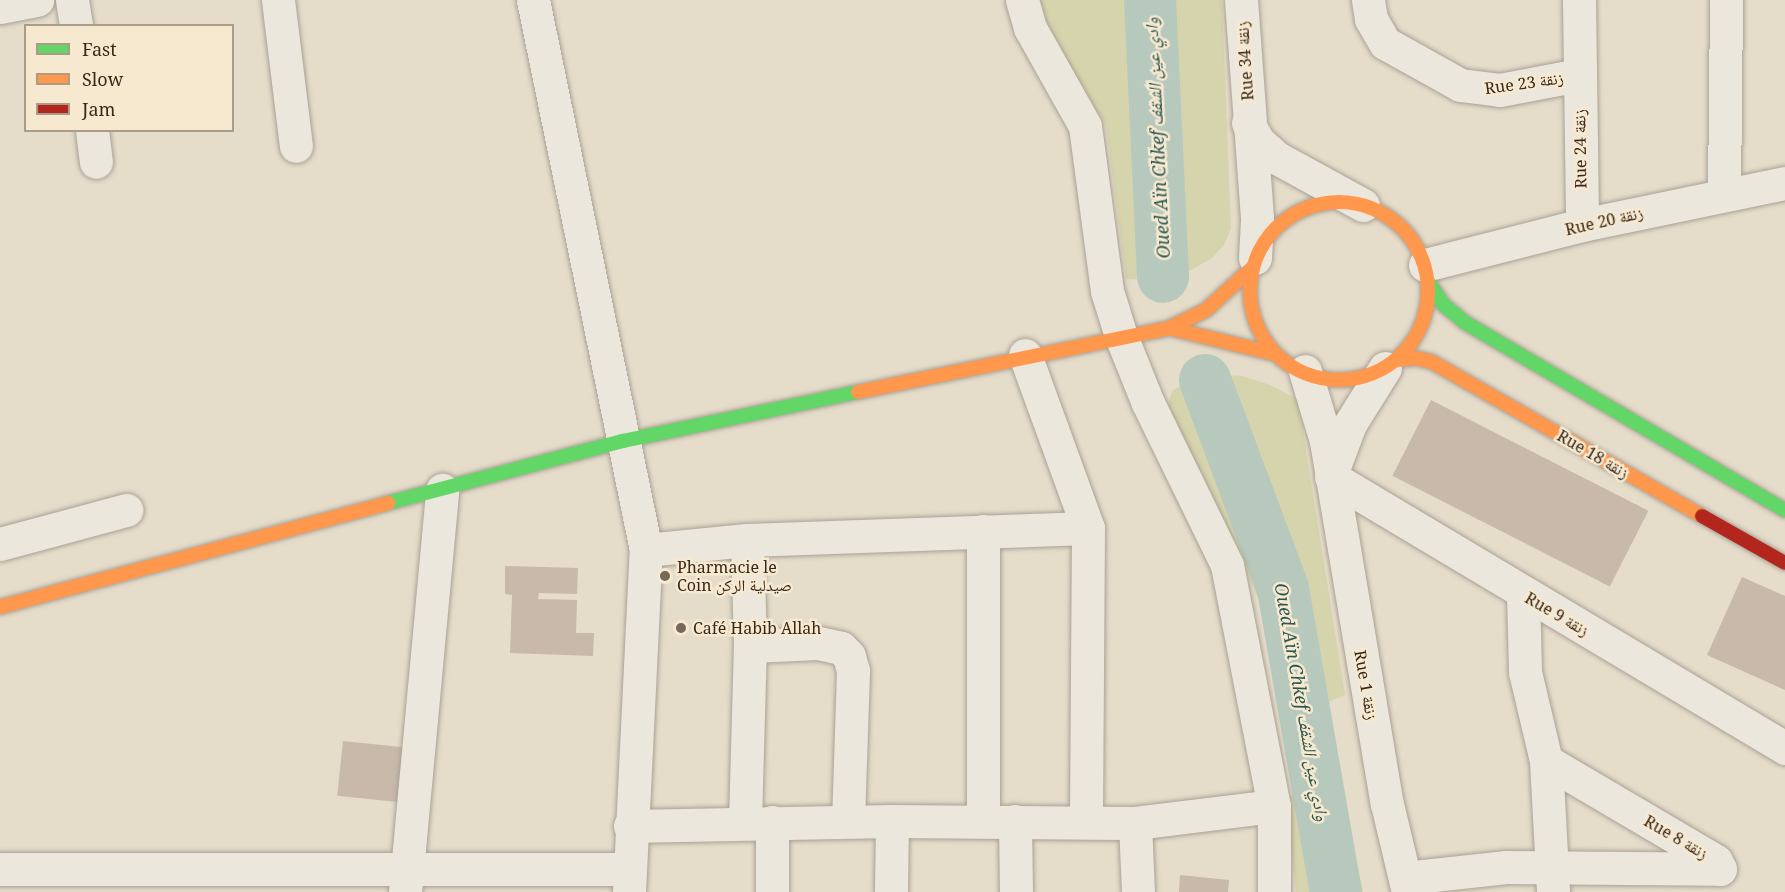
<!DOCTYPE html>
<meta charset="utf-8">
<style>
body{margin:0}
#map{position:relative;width:1785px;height:892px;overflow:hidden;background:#e5dcca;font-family:"Noto Serif","Noto Naskh Arabic",serif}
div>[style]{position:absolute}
.green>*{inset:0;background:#d6d4ac}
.river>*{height:52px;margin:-26px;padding:0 26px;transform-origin:26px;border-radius:26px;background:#b7c9bd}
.building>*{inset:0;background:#c8b9ab;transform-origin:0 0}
.roads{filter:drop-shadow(0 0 2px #aaa194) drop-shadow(0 0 2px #aaa194)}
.street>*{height:33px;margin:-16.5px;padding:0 16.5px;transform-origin:16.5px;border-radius:16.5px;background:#ece7dd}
.fast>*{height:14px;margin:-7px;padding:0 7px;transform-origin:7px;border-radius:7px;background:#63d668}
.slow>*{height:14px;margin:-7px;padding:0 7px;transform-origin:7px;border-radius:7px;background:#ff974d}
.slow>.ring{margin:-7px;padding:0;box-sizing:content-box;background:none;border:14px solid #ff974d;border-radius:50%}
.jam>*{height:14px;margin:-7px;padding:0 7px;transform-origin:7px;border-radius:7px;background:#b3261e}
.dots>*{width:16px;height:16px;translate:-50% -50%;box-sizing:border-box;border:3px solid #f7e9cf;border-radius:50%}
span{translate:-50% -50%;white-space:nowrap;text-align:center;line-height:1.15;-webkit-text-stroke:5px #f7e9cf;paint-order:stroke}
.street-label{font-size:16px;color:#38281c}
.poi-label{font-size:16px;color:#38281c}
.left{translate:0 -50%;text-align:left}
.water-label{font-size:18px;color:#2b5853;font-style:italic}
.legend{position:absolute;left:24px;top:24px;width:210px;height:108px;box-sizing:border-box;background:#f7e9cf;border:2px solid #ab9c87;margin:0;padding:8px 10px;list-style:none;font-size:18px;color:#38281c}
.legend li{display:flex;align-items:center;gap:12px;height:30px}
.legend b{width:30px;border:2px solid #ab9c87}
</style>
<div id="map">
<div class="green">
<div style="clip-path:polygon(1040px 0,1222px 0,1231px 228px,1224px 245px,1211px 259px,1189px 271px,1144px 280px,1126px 279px,1106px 125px,1054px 44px)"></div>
<div style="clip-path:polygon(1218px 375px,1243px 376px,1270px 385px,1295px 398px,1299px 406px,1345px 695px,1325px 703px,1363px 892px,1296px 892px,1286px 801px,1299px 787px,1258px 598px,1168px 404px,1172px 391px,1185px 383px)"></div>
</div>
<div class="river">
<div style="left:1150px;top:0;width:277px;rotate:87.3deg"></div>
<div style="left:1205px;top:380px;width:223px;rotate:69.5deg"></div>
<div style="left:1283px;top:589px;width:308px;rotate:80.1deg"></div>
</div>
<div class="building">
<div style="left:1431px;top:400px;width:244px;height:85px;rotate:27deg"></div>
<div style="clip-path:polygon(505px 566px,578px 568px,577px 594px,539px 593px,538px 599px,577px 600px,576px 633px,594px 633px,593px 656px,510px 653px,512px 595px,505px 594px)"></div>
<div style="clip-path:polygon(1742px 577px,1785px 596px,1785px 690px,1707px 655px)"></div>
<div style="left:343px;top:741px;width:68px;height:55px;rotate:6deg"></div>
<div style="clip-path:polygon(1180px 875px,1229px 880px,1228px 892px,1179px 892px)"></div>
</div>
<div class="roads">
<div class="street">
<div style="left:72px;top:0;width:26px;rotate:81deg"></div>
<div style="left:278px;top:0;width:147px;rotate:83deg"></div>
<div style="left:533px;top:0;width:561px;rotate:78.39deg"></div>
<div style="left:1022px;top:0;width:29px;rotate:74deg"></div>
<div style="left:1030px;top:28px;width:112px;rotate:60.7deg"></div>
<div style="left:1085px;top:126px;width:166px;rotate:82.4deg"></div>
<div style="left:1107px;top:291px;width:47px;rotate:72.7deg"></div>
<div style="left:1121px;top:336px;width:72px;rotate:68.1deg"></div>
<div style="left:1148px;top:403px;width:180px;rotate:64deg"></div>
<div style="left:1227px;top:565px;width:246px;rotate:79deg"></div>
<div style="left:1274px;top:806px;width:86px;rotate:90deg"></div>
<div style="left:1241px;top:0;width:221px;rotate:85.8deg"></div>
<div style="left:1257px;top:220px;width:38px;rotate:93deg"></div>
<div style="left:1368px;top:0;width:19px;rotate:81deg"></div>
<div style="left:1371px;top:19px;width:28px;rotate:60deg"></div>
<div style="left:1385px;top:43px;width:86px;rotate:29.2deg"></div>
<div style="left:1460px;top:85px;width:40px;rotate:7.1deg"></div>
<div style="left:1500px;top:90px;width:80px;rotate:-10.8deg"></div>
<div style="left:1579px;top:0;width:225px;rotate:89.2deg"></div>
<div style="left:0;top:7px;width:38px;rotate:-11deg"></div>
<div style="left:1248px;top:123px;width:21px;rotate:61deg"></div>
<div style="left:1258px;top:141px;width:25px;rotate:42deg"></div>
<div style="left:1277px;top:158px;width:98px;rotate:28.7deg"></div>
<div style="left:92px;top:130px;width:32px;rotate:83deg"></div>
<div style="left:1724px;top:194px;width:194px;rotate:-89.4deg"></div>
<div style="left:1425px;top:265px;width:162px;rotate:-14.3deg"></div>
<div style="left:1582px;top:225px;width:207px;rotate:-11.7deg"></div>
<div style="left:1025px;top:355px;width:184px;rotate:70deg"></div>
<div style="left:1305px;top:371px;width:73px;rotate:73.3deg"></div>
<div style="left:1326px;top:441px;width:368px;rotate:80.5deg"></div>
<div style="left:1387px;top:804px;width:90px;rotate:76.6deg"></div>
<div style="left:1332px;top:472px;width:51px;rotate:-69.4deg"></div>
<div style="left:1350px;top:424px;width:66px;rotate:-58deg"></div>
<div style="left:1331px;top:477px;width:529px;rotate:30.83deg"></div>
<div style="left:983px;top:531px;width:290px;rotate:90deg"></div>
<div style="left:0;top:544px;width:131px;rotate:-15.1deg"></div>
<div style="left:1523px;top:594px;width:78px;rotate:88.5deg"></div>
<div style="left:1525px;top:672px;width:91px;rotate:76.7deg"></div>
<div style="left:1546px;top:761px;width:131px;rotate:86.9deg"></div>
<div style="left:750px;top:646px;width:68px;rotate:-2.5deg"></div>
<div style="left:818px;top:643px;width:24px;rotate:12deg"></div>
<div style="left:841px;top:648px;width:11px;rotate:45deg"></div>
<div style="left:849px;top:656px;width:16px;rotate:75deg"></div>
<div style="left:853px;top:671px;width:150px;rotate:91.9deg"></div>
<div style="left:1015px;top:821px;width:71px;rotate:89.2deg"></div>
<div style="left:745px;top:822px;width:176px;rotate:-88.4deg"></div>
<div style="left:750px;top:646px;width:106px;rotate:-91.6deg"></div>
<div style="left:772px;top:822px;width:70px;rotate:90deg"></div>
<div style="left:1135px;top:823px;width:69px;rotate:87.5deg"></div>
<div style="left:630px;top:826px;width:262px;rotate:-1.1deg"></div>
<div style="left:892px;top:821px;width:243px;rotate:0.5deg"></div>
<div style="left:1135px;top:823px;width:140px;rotate:-7deg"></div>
<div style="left:0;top:869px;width:630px"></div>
<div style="left:1405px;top:878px;width:102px;rotate:-6.2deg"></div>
<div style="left:1506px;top:867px;width:214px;rotate:0.5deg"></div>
<div style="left:1720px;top:869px;width:9px;rotate:-117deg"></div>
<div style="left:1716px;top:861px;width:197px;rotate:-149.5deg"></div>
<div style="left:405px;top:892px;width:404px;rotate:-84.7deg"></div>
<div style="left:629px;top:892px;width:342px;rotate:-87.2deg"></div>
<div style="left:646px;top:550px;width:101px;rotate:-5.7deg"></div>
<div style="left:747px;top:540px;width:341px;rotate:-2deg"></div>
<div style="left:1088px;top:528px;width:294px;rotate:90.4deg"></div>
<div style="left:891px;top:892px;width:71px;rotate:-89.2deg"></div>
</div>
<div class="fast">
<div style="left:1429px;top:283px;width:27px;rotate:56deg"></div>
<div style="left:1444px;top:305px;width:26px;rotate:40deg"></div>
<div style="left:1464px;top:322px;width:372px;rotate:30.4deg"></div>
<div style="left:388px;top:503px;width:243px;rotate:-14.8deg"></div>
<div style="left:623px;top:441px;width:240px;rotate:-11.8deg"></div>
</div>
<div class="slow">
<div class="ring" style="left:1250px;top:202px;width:164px;height:164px"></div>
<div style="left:1169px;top:328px;width:109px;rotate:13.8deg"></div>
<div style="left:1397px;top:360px;width:19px;rotate:-6deg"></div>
<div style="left:1416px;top:358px;width:16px;rotate:14deg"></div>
<div style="left:1432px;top:362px;width:311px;rotate:29.7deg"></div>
<div style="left:858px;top:392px;width:318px;rotate:-11.6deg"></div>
<div style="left:1169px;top:328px;width:41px;rotate:-25.9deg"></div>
<div style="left:1206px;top:310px;width:62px;rotate:-42.4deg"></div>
<div style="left:0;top:607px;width:402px;rotate:-15deg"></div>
</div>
<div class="jam">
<div style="left:1702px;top:516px;width:95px;rotate:29.5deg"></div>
</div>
</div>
<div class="dots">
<div style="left:665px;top:576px;background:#756759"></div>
<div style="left:681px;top:628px;background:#756759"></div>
</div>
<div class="street-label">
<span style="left:1245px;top:61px;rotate:-94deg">Rue 34 زنقة</span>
<span style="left:1524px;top:83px;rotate:-8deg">Rue 23 زنقة</span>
<span style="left:1580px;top:149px;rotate:-91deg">Rue 24 زنقة</span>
<span style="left:1604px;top:221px;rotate:-13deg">Rue 20 زنقة</span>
<span style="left:1593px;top:454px;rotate:30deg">Rue 18 زنقة</span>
<span style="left:1557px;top:614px;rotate:30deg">Rue 9 زنقة</span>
<span style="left:1366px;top:685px;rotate:80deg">Rue 1 زنقة</span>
<span style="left:1676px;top:837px;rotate:30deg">Rue 8 زنقة</span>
</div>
<div class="poi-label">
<span class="left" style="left:677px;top:576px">Pharmacie le<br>Coin صيدلية الركن</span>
<span class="left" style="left:693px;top:628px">Café Habib Allah</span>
</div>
<div class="water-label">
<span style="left:1157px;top:138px;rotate:-93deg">Oued Aïn Chkef وادي عين الشقف</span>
<span style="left:1302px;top:702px;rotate:80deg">Oued Aïn Chkef وادي عين الشقف</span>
</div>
<ul class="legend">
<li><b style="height:8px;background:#63d668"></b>Fast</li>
<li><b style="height:8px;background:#ff974d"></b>Slow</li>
<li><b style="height:8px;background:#b3261e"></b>Jam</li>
</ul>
</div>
